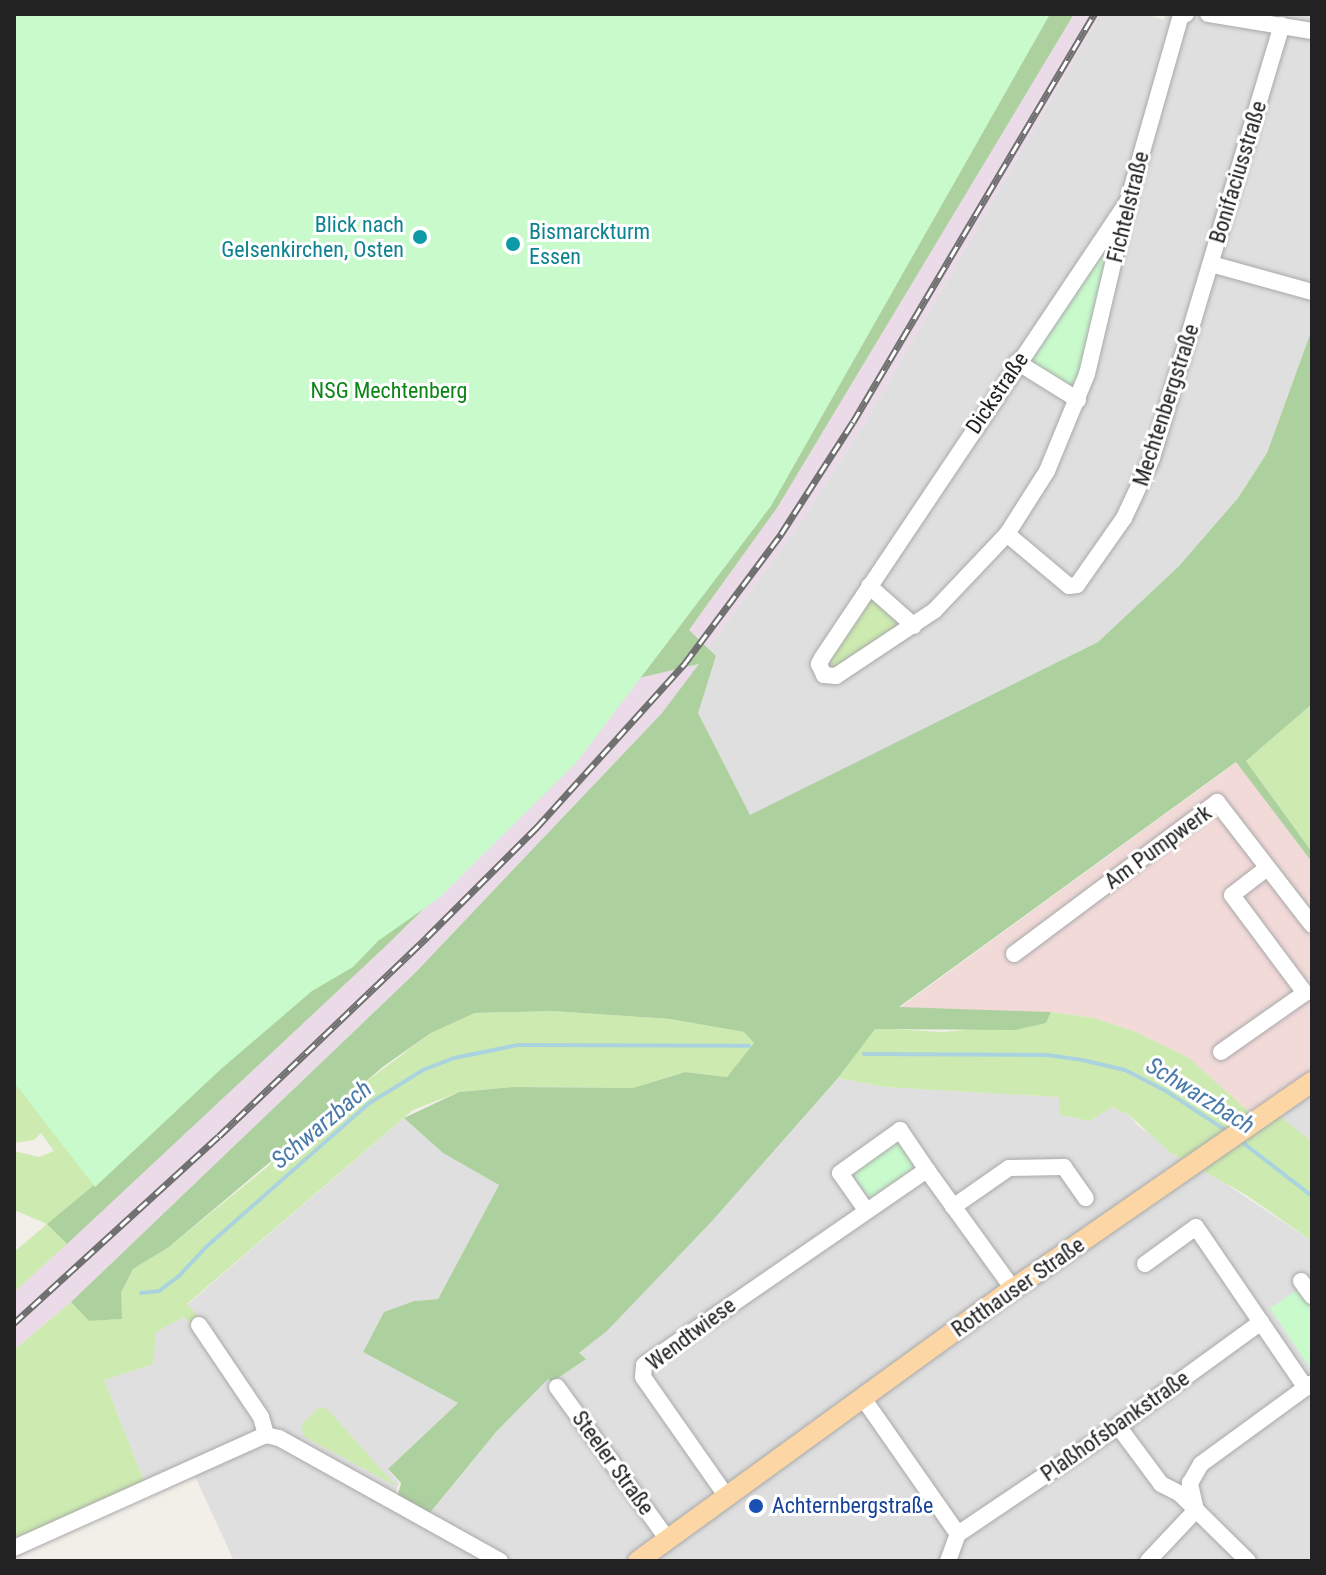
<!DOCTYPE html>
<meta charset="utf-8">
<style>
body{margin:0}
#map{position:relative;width:1326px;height:1575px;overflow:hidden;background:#f2efe9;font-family:"Roboto Condensed",sans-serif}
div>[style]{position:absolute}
.residential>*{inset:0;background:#e0dfdf}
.commercial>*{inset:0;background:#f2dad9}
.industrial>*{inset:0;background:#ebdbe8}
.grass>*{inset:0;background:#cdebb0}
.forest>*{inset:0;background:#add19e}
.park>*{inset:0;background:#c8facc;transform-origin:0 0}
.stream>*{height:4px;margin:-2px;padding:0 2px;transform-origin:2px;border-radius:2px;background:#aad3df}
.roads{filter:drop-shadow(0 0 2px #a9a9a9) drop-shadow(0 0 2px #a9a9a9)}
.minor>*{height:16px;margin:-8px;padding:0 8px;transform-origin:8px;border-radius:8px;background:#fff}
.major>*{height:20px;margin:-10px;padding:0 10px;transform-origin:10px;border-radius:10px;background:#fcd6a4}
.rail>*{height:7px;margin-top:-3.5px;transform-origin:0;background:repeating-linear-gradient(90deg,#fff 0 12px,#707070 0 24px);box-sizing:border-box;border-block:2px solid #707070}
.dots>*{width:22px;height:22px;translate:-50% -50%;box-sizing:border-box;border:4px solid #fff;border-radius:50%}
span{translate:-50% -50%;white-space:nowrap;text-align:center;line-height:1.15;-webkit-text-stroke:6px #fff;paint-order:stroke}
.street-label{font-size:22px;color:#222}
.culture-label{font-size:22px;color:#0d838f}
.right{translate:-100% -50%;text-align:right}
.left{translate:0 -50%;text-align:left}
.park-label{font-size:22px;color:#0c8416}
.transit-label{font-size:22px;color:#164399}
.water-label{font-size:24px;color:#4a7aab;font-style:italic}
.frame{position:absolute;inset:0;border:16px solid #222;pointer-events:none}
</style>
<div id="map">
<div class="residential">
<div style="clip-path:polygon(1100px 14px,1145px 14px,1164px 20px,1166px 14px,1312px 14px,1312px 329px,1267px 453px,1238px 498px,1179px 566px,1098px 642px,748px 817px,697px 712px,716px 657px,707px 649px,798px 527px,867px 420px)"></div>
<div style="clip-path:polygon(838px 1078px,885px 1087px,1060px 1097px,1060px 1115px,1090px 1121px,1111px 1107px,1129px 1115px,1138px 1126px,1312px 1241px,1312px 1561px,234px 1561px,189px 1463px,144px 1481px,104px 1380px,152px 1364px,155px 1332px,184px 1317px,193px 1326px,266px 1437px,424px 1521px,496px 1432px,549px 1378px,552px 1382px,586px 1358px,578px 1354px,607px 1331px,711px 1221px)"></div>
<div style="clip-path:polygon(1312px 1085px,1312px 1143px,1274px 1111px)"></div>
<div style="clip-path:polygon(404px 1118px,443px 1153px,499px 1185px,438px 1299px,414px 1301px,384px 1312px,363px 1352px,458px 1403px,388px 1470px,399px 1483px,392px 1500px,269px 1434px,187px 1305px)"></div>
</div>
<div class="commercial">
<div style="clip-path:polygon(1237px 762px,1312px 862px,1312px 1079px,1256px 1118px,1189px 1058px,1136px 1032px,1094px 1018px,1051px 1012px,898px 1009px)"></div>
</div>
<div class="industrial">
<div style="clip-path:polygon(1074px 14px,1100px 14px,867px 420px,798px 527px,707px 649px,689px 630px,777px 508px)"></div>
<div style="clip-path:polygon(700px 664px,662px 713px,415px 973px,71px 1302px,14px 1350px,14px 1292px,388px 944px,528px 806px,639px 678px)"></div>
</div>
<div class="grass">
<div style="clip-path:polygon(874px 600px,900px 625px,835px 669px,828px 667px,827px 661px,868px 601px)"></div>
<div style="clip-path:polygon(1312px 704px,1312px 852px,1246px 761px)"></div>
<div style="clip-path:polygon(552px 1011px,670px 1019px,744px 1032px,755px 1043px,727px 1077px,685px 1072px,633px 1088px,513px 1087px,459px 1092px,413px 1110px,187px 1304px,202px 1321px,193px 1326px,184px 1317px,156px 1332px,153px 1364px,104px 1380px,144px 1481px,14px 1540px,14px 1350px,71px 1302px,89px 1321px,121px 1319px,121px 1293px,133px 1269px,169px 1247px,267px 1167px,320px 1116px,431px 1033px,475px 1013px)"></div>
<div style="clip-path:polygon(1051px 1012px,1094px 1018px,1136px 1032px,1189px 1058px,1256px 1118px,1274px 1111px,1307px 1138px,1312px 1143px,1312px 1241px,1246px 1195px,1171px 1153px,1129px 1115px,1112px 1107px,1090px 1121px,1060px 1115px,1059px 1097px,885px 1087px,838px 1078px,875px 1028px,942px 1032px,1046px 1023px)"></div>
<div style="clip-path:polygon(14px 1070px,106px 1175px,48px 1224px,67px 1244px,14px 1292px,14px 1252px,47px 1224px,14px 1210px,14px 1151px,39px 1157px,54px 1151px,41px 1133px,34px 1140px,14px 1143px)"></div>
<div style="clip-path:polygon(320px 1407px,328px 1410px,396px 1486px,303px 1436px,302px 1424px)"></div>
</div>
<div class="forest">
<div style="clip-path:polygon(1026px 14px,1074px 14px,777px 508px,689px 630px,716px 656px,698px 713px,750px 815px,1098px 642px,1179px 566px,1238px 498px,1267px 453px,1312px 329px,1312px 704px,1246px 761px,1312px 852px,1312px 862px,1236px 762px,899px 1007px,1051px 1012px,1046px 1023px,1015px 1030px,875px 1029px,838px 1078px,712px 1221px,607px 1331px,579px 1353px,586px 1359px,552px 1382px,548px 1379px,496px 1432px,425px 1519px,396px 1502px,401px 1483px,388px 1469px,458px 1403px,363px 1352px,384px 1312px,414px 1301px,438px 1299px,499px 1185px,443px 1153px,404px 1118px,459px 1092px,513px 1087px,633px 1088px,685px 1072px,727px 1077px,754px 1043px,744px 1032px,670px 1019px,552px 1011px,475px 1013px,431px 1033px,384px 1066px,169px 1247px,133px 1269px,121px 1293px,122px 1319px,89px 1321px,71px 1302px,415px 973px,662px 713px,699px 664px,639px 678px,528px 806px,388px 944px,67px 1244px,47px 1224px,106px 1175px)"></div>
</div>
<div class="park">
<div style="clip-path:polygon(14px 14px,1050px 14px,771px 506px,576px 763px,439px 898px,378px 941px,353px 967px,312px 991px,221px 1069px,95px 1187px,14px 1082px)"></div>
<div style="clip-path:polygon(1101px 255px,1106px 262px,1077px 383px,1072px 389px,1030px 360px)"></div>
<div style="left:899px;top:1140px;width:32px;height:57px;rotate:56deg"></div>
<div style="clip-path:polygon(1299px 1289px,1312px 1309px,1312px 1371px,1270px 1308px)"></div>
</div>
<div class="stream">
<div style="left:864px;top:1054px;width:183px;rotate:0.3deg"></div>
<div style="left:1047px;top:1055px;width:35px;rotate:8deg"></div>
<div style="left:1082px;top:1060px;width:44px;rotate:13.1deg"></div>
<div style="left:1125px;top:1070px;width:46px;rotate:27.1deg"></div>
<div style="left:1166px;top:1091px;width:73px;rotate:33.3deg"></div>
<div style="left:1238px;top:1139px;width:93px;rotate:37.6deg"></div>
<div style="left:141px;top:1293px;width:18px;rotate:-6deg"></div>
<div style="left:159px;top:1291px;width:26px;rotate:-37deg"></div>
<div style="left:180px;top:1275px;width:38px;rotate:-47deg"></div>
<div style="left:206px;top:1247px;width:216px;rotate:-41.4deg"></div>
<div style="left:368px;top:1104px;width:65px;rotate:-31.7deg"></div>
<div style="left:423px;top:1070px;width:33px;rotate:-21deg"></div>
<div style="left:454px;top:1058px;width:65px;rotate:-11.5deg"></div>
<div style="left:518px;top:1045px;width:231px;rotate:0.2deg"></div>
</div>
<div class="roads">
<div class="minor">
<div style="left:1208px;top:14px;width:105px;rotate:9.3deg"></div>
<div style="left:1128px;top:201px;width:550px;rotate:123.81deg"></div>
<div style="left:822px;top:658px;width:7px;rotate:117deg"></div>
<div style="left:819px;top:664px;width:12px;rotate:66deg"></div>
<div style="left:824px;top:675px;width:12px;rotate:5deg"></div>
<div style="left:836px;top:676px;width:118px;rotate:-33.6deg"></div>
<div style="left:934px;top:611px;width:106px;rotate:-46.5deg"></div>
<div style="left:1007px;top:534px;width:75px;rotate:-57.6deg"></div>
<div style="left:1047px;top:471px;width:105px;rotate:-67.6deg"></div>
<div style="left:1087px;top:374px;width:178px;rotate:-76.7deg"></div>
<div style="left:1128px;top:201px;width:193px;rotate:-74.1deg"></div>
<div style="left:1181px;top:15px;width:5px;rotate:-11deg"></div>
<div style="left:1211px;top:264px;width:105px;rotate:15.5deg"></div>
<div style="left:1017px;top:362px;width:72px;rotate:31.9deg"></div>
<div style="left:1007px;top:534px;width:81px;rotate:40deg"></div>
<div style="left:1069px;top:586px;width:8px;rotate:-7deg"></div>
<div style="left:1077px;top:585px;width:82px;rotate:-55deg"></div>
<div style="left:1124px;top:518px;width:66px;rotate:-65deg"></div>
<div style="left:1152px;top:458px;width:452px;rotate:-73.3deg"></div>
<div style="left:869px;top:586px;width:60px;rotate:41.6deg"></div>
<div style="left:1014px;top:954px;width:254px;rotate:-36.8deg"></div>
<div style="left:1217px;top:802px;width:155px;rotate:52.3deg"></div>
<div style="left:1221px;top:1052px;width:103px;rotate:-35.1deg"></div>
<div style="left:1305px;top:993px;width:122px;rotate:-126.7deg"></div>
<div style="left:1232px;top:895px;width:44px;rotate:-37.6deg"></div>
<div style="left:953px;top:1207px;width:68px;rotate:-34.9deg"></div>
<div style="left:1009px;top:1168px;width:55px;rotate:-1deg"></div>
<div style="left:1064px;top:1167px;width:38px;rotate:55deg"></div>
<div style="left:866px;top:1210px;width:45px;rotate:-125.1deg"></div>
<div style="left:840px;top:1173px;width:74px;rotate:-35.6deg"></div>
<div style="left:900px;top:1130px;width:48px;rotate:56deg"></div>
<div style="left:1145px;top:1264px;width:63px;rotate:-36deg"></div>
<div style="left:1196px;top:1227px;width:195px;rotate:55.7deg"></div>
<div style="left:1301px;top:1281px;width:19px;rotate:54deg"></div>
<div style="left:199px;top:1325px;width:111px;rotate:56deg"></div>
<div style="left:261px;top:1417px;width:19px;rotate:74deg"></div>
<div style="left:557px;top:1387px;width:189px;rotate:54deg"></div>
<div style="left:863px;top:1398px;width:166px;rotate:55.1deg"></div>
<div style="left:1118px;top:1426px;width:72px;rotate:53.4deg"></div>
<div style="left:1161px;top:1484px;width:20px;rotate:27deg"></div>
<div style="left:1179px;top:1493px;width:97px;rotate:44.6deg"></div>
<div style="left:727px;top:1497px;width:146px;rotate:-125deg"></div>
<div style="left:643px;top:1377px;width:12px;rotate:-85deg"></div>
<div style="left:644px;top:1365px;width:344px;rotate:-34.6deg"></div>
<div style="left:927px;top:1170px;width:147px;rotate:54.1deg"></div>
<div style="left:14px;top:1548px;width:276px;rotate:-24.2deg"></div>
<div style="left:266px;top:1435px;width:13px;rotate:13deg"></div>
<div style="left:279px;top:1438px;width:253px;rotate:29.1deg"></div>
<div style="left:948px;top:1561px;width:29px;rotate:-70deg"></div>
<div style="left:958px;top:1534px;width:193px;rotate:-34deg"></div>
<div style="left:1118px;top:1426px;width:177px;rotate:-36deg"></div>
<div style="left:1148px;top:1561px;width:70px;rotate:-46.7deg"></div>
<div style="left:1196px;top:1510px;width:28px;rotate:-103deg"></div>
<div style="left:1190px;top:1483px;width:22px;rotate:-60deg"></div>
<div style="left:1201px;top:1464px;width:137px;rotate:-36.1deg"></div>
</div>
<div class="major">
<div style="left:638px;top:1561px;width:463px;rotate:-36deg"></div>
<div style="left:1013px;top:1289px;width:364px;rotate:-34.7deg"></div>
</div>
</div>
<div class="rail">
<div style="left:14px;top:1323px;width:277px;rotate:-42.4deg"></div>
<div style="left:219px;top:1136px;width:288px;rotate:-43.7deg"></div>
<div style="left:427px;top:937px;width:156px;rotate:-45deg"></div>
<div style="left:537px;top:827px;width:221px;rotate:-47.9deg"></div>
<div style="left:685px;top:663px;width:161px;rotate:-53.3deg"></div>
<div style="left:781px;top:534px;width:133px;rotate:-57.3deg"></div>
<div style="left:853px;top:422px;width:474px;rotate:-59.4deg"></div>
</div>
<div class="dots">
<div style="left:420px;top:237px;background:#0f9aa8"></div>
<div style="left:513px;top:244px;background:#0f9aa8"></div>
<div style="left:756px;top:1506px;background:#1a4fb4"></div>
</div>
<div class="street-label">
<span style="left:1238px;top:172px;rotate:-73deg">Bonifaciusstraße</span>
<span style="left:1128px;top:207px;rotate:-76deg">Fichtelstraße</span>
<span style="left:997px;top:393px;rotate:-56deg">Dickstraße</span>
<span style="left:1166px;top:405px;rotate:-72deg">Mechtenbergstraße</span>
<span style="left:1158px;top:847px;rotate:-36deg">Am Pumpwerk</span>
<span style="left:1018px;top:1287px;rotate:-35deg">Rotthauser Straße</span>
<span style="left:691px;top:1334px;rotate:-37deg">Wendtwiese</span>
<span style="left:1115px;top:1426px;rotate:-35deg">Plaßhofsbankstraße</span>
<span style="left:613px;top:1463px;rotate:54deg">Steeler Straße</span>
</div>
<div class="culture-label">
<span class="right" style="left:404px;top:237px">Blick nach<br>Gelsenkirchen, Osten</span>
<span class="left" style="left:529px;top:244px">Bismarckturm<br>Essen</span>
</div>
<div class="park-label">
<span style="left:389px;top:391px">NSG Mechtenberg</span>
</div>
<div class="transit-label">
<span class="left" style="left:772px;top:1506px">Achternbergstraße</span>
</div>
<div class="water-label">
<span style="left:1200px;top:1096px;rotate:32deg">Schwarzbach</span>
<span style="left:322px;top:1125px;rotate:-40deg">Schwarzbach</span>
</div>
<div class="frame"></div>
</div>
